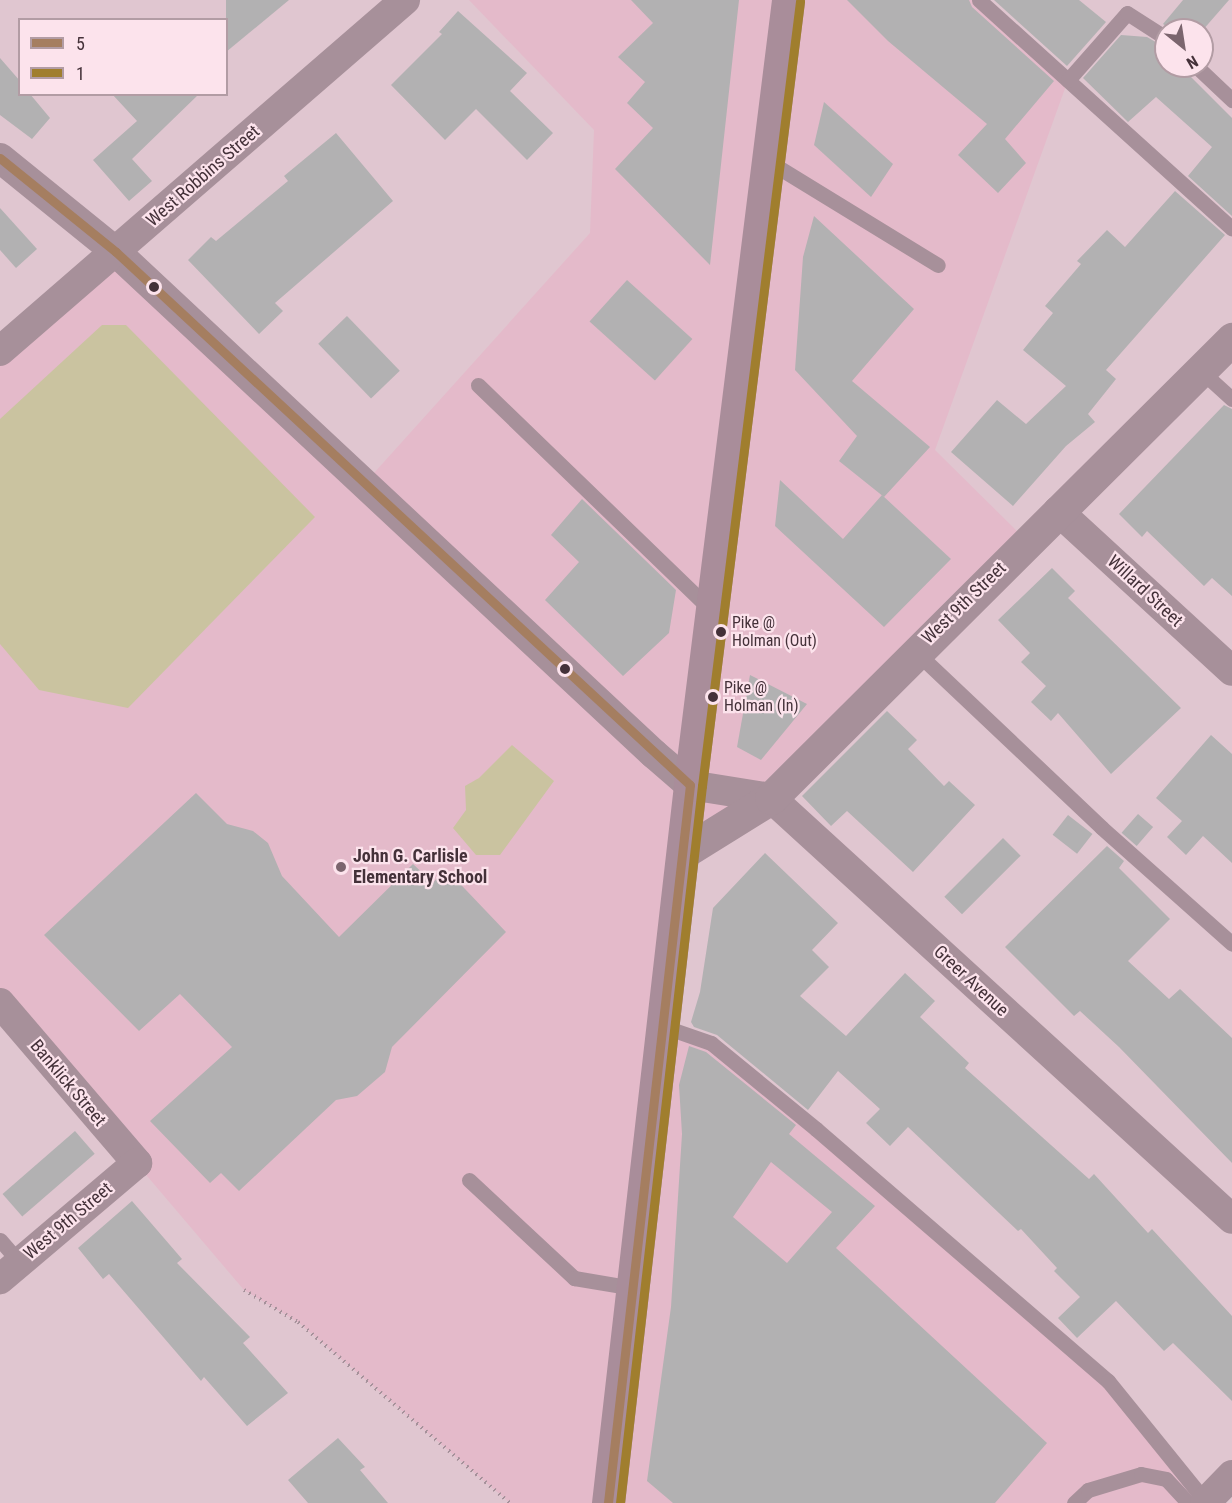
<!DOCTYPE html>
<style>
body{margin:0}
#map{position:relative;width:1232px;height:1503px;overflow:hidden;background:#e0c6d0;font-family:"Roboto Condensed",sans-serif}
div>[style]{position:absolute}
.built>*{inset:0;background:#e4baca}
.green>*{inset:0;background:#cac3a0}
.building>*{inset:0;background:#b2b1b2;transform-origin:0 0}
.path>*{height:4px;margin-top:-2px;transform-origin:0;background:repeating-linear-gradient(90deg,#a5919a 0 1.5px,transparent 0 6px)}
.service>*{height:15px;margin:-7.5px;padding:0 7.5px;transform-origin:7.5px;border-radius:7.5px;background:#a7909a}
.minor>*{height:30px;margin:-15px;padding:0 15px;transform-origin:15px;border-radius:15px;background:#a7909a}
.tertiary>*{height:33px;margin:-16.5px;padding:0 16.5px;transform-origin:16.5px;border-radius:16.5px;background:#a7909a}
.primary>*{height:33px;margin:-16.5px;padding:0 16.5px;transform-origin:16.5px;border-radius:16.5px;background:#a98d9a}
.bus-1>*{height:9px;margin:-4.5px;padding:0 4.5px;transform-origin:4.5px;border-radius:4.5px;background:#a57e60}
.bus-2>*{height:9px;margin:-4.5px;padding:0 4.5px;transform-origin:4.5px;border-radius:4.5px;background:#a07e2e}
.dots>*{width:16px;height:16px;translate:-50% -50%;box-sizing:border-box;border:3px solid #fce3ec;border-radius:50%}
span{translate:-50% -50%;white-space:nowrap;text-align:center;line-height:1.15;-webkit-text-stroke:4.5px #fce3ec;paint-order:stroke}
.bus-label{font-size:16px;color:#443139}
.left{translate:0 -50%;text-align:left}
.street-label{font-size:18px;color:#443139}
.poi-label{font-size:18px;color:#443139;font-weight:700}
.legend{position:absolute;left:18px;top:18px;width:210px;height:78px;box-sizing:border-box;background:#fce3ec;border:2px solid #b29ca4;margin:0;padding:8px 10px;list-style:none;font-size:18px;color:#443139}
.legend li{display:flex;align-items:center;gap:12px;height:30px}
.legend b{width:30px;border:2px solid #b29ca4}
.north{position:absolute;left:1154px;top:18px;width:60px;height:60px;box-sizing:border-box;background:#fce3ec;border:2px solid #b29ca4;border-radius:50%;rotate:150deg;font-size:16px;font-weight:700;line-height:24px;text-align:center;color:#443139}
.north::after{content:'';display:block;margin:auto;width:21px;height:27px;background:#7b656e;clip-path:polygon(50% 0,100% 100%,50% 72%,0 100%)}
</style>
<div id="map">
<div class="built">
<div style="clip-path:polygon(469px 0,979px 0,1068px 80px,935px 450px,1027px 541px,915px 651px,684px 852px,665px 1027px,711px 1043px,1108px 1381px,1205px 1503px,510px 1503px,298px 1322px,244px 1290px,0 1003px,0 351px,116px 252px,365px 483px,590px 233px,594px 130px)"></div>
</div>
<div class="green">
<div style="clip-path:polygon(102px 325px,126px 325px,315px 517px,128px 708px,39px 690px,0 644px,0 419px)"></div>
<div style="clip-path:polygon(512px 745px,554px 781px,500px 855px,476px 855px,453px 828px,466px 810px,465px 786px,479px 778px)"></div>
</div>
<div class="building">
<div style="clip-path:polygon(226px 0,289px 0,226px 52px)"></div>
<div style="clip-path:polygon(631px 0,739px 0,710px 265px,615px 169px,653px 128px,627px 103px,645px 82px,618px 57px,653px 23px)"></div>
<div style="clip-path:polygon(847px 0,969px 0,972px 7px,1054px 81px,1005px 139px,1026px 163px,998px 193px,958px 155px,987px 124px,888px 41px)"></div>
<div style="clip-path:polygon(994px 0,1079px 0,1106px 22px,1067px 66px)"></div>
<div style="clip-path:polygon(1183px 0,1229px 0,1202px 31px,1172px 30px,1163px 24px)"></div>
<div style="clip-path:polygon(458px 11px,527px 73px,510px 91px,553px 133px,527px 160px,476px 109px,445px 140px,391px 85px,442px 34px,439px 32px)"></div>
<div style="clip-path:polygon(1121px 35px,1147px 37px,1166px 48px,1166px 66px,1180px 66px,1232px 118px,1232px 216px,1188px 176px,1212px 147px,1156px 97px,1128px 122px,1083px 78px)"></div>
<div style="clip-path:polygon(0 58px,20px 81px,20px 94px,30px 94px,50px 118px,32px 139px,0 115px)"></div>
<div style="clip-path:polygon(112px 94px,199px 94px,132px 159px,152px 181px,129px 201px,93px 160px,137px 121px)"></div>
<div style="clip-path:polygon(824px 102px,893px 164px,871px 197px,814px 145px)"></div>
<div style="clip-path:polygon(336px 133px,393px 201px,275px 303px,283px 311px,259px 334px,188px 260px,211px 237px,216px 241px,288px 181px,284px 176px)"></div>
<div style="clip-path:polygon(1175px 191px,1225px 235px,1106px 370px,1116px 379px,1088px 414px,1095px 422px,1066px 446px,1013px 506px,951px 452px,997px 400px,1026px 424px,1066px 386px,1023px 350px,1053px 313px,1045px 306px,1081px 264px,1077px 261px,1107px 230px,1125px 247px)"></div>
<div style="clip-path:polygon(0 208px,37px 249px,16px 268px,0 250px)"></div>
<div style="clip-path:polygon(814px 216px,914px 309px,852px 381px,930px 447px,884px 497px,839px 461px,857px 436px,795px 370px,803px 257px)"></div>
<div style="left:627px;top:280px;width:88px;height:56px;rotate:42deg"></div>
<div style="left:347px;top:316px;width:76px;height:40px;rotate:46deg"></div>
<div style="clip-path:polygon(1224px 405px,1232px 409px,1232px 596px,1212px 578px,1204px 586px,1147px 531px,1142px 537px,1119px 514px)"></div>
<div style="clip-path:polygon(780px 480px,843px 539px,882px 495px,951px 559px,884px 627px,775px 526px)"></div>
<div style="clip-path:polygon(582px 499px,676px 590px,669px 633px,623px 676px,545px 600px,579px 562px,551px 535px)"></div>
<div style="clip-path:polygon(1052px 568px,1075px 591px,1068px 598px,1181px 708px,1111px 774px,1058px 713px,1051px 721px,1031px 702px,1046px 686px,1021px 662px,1030px 653px,998px 620px)"></div>
<div style="clip-path:polygon(750px 675px,807px 704px,761px 760px,737px 747px)"></div>
<div style="clip-path:polygon(887px 711px,917px 740px,908px 749px,944px 786px,949px 781px,975px 805px,913px 872px,847px 811px,831px 826px,802px 796px)"></div>
<div style="clip-path:polygon(1211px 735px,1232px 754px,1232px 863px,1203px 836px,1186px 855px,1167px 837px,1182px 821px,1156px 798px)"></div>
<div style="clip-path:polygon(196px 793px,227px 824px,253px 831px,268px 843px,282px 876px,339px 937px,413px 864px,433px 883px,445px 868px,506px 932px,392px 1047px,385px 1072px,357px 1096px,336px 1100px,239px 1191px,221px 1173px,210px 1183px,150px 1121px,232px 1047px,180px 994px,139px 1031px,44px 935px)"></div>
<div style="left:1138px;top:814px;width:20px;height:25px;rotate:41deg"></div>
<div style="left:1068px;top:815px;width:31px;height:25px;rotate:38deg"></div>
<div style="left:1003px;top:838px;width:25px;height:83px;rotate:45deg"></div>
<div style="clip-path:polygon(1107px 846px,1124px 861px,1119px 868px,1170px 919px,1128px 961px,1169px 999px,1180px 989px,1232px 1038px,1232px 1163px,1119px 1047px,1080px 1011px,1074px 1016px,1005px 947px)"></div>
<div style="clip-path:polygon(765px 853px,838px 923px,812px 950px,829px 967px,800px 996px,846px 1036px,905px 973px,935px 1001px,920px 1017px,969px 1063px,965px 1068px,1089px 1179px,1094px 1174px,1148px 1233px,1152px 1229px,1232px 1316px,1232px 1401px,1173px 1343px,1164px 1351px,1116px 1301px,1077px 1338px,1058px 1318px,1080px 1297px,1054px 1271px,1057px 1268px,1021px 1229px,1018px 1231px,908px 1127px,890px 1146px,866px 1123px,880px 1109px,838px 1071px,808px 1110px,717px 1035px,694px 1027px,691px 1022px,700px 992px,713px 908px)"></div>
<div style="clip-path:polygon(evenodd,689px 1046px,706px 1052px,796px 1125px,789px 1134px,875px 1206px,836px 1248px,1047px 1443px,995px 1503px,673px 1503px,647px 1481px,671px 1307px,682px 1134px,679px 1085px,689px 1046px,771px 1162px,832px 1212px,787px 1263px,733px 1217px,771px 1162px)"></div>
<div style="left:75px;top:1131px;width:30px;height:96px;rotate:49deg"></div>
<div style="clip-path:polygon(132px 1201px,182px 1259px,177px 1263px,250px 1337px,243px 1343px,288px 1393px,247px 1426px,204px 1377px,201px 1381px,109px 1274px,103px 1279px,78px 1248px)"></div>
<div style="clip-path:polygon(338px 1438px,365px 1467px,360px 1470px,388px 1503px,308px 1503px,288px 1480px)"></div>
</div>
<div class="path">
<div style="left:244px;top:1290px;width:63px;rotate:30.7deg"></div>
<div style="left:298px;top:1322px;width:279px;rotate:40.5deg"></div>
</div>
<div class="service">
<div style="left:979px;top:0;width:341px;rotate:42.1deg"></div>
<div style="left:1196px;top:66px;width:50px;rotate:43.4deg"></div>
<div style="left:1068px;top:80px;width:89px;rotate:-48.6deg"></div>
<div style="left:1127px;top:13px;width:46px;rotate:32.7deg"></div>
<div style="left:768px;top:161px;width:199px;rotate:31.5deg"></div>
<div style="left:1200px;top:370px;width:43px;rotate:42.2deg"></div>
<div style="left:478px;top:385px;width:324px;rotate:44deg"></div>
<div style="left:915px;top:651px;width:257px;rotate:43.4deg"></div>
<div style="left:1102px;top:828px;width:174px;rotate:41.7deg"></div>
<div style="left:665px;top:1027px;width:49px;rotate:19.2deg"></div>
<div style="left:711px;top:1043px;width:136px;rotate:39.3deg"></div>
<div style="left:816px;top:1129px;width:386px;rotate:40.8deg"></div>
<div style="left:1108px;top:1381px;width:156px;rotate:51deg"></div>
<div style="left:469px;top:1180px;width:144px;rotate:43deg"></div>
<div style="left:574px;top:1278px;width:61px;rotate:9.5deg"></div>
<div style="left:0;top:1240px;width:29px;rotate:49deg"></div>
<div style="left:1074px;top:1503px;width:19px;rotate:-43deg"></div>
<div style="left:1088px;top:1490px;width:55px;rotate:-16.8deg"></div>
<div style="left:1141px;top:1474px;width:25px;rotate:11deg"></div>
<div style="left:1166px;top:1479px;width:33px;rotate:47deg"></div>
</div>
<div class="minor">
<div style="left:0;top:158px;width:149px;rotate:39deg"></div>
<div style="left:116px;top:252px;width:736px;rotate:43.02deg"></div>
<div style="left:654px;top:754px;width:48px;rotate:40.7deg"></div>
<div style="left:690px;top:785px;width:82px;rotate:9.1deg"></div>
<div style="left:771px;top:798px;width:624px;rotate:42.4deg"></div>
<div style="left:0;top:351px;width:536px;rotate:-40.91deg"></div>
<div style="left:1058px;top:511px;width:236px;rotate:42.6deg"></div>
<div style="left:0;top:1003px;width:211px;rotate:49.4deg"></div>
<div style="left:137px;top:1163px;width:180px;rotate:139.7deg"></div>
<div style="left:1205px;top:1503px;width:39px;rotate:-46deg"></div>
</div>
<div class="tertiary">
<div style="left:684px;top:852px;width:102px;rotate:-31.8deg"></div>
<div style="left:771px;top:798px;width:651px;rotate:-44.88deg"></div>
</div>
<div class="primary">
<div style="left:608px;top:1503px;width:723px;rotate:-83.48deg"></div>
<div style="left:690px;top:785px;width:791px;rotate:-82.88deg"></div>
</div>
<div class="bus-1">
<div style="left:0;top:158px;width:149px;rotate:39deg"></div>
<div style="left:116px;top:252px;width:783px;rotate:42.88deg"></div>
<div style="left:690px;top:785px;width:723px;rotate:96.52deg"></div>
</div>
<div class="bus-2">
<div style="left:620px;top:1503px;width:722px;rotate:-83.48deg"></div>
<div style="left:702px;top:786px;width:791px;rotate:-82.88deg"></div>
</div>
<div class="dots">
<div style="left:154px;top:287px;background:#443139"></div>
<div style="left:721px;top:632px;background:#443139"></div>
<div style="left:565px;top:669px;background:#443139"></div>
<div style="left:713px;top:697px;background:#443139"></div>
<div style="left:341px;top:867px;background:#7b656e"></div>
</div>
<div class="bus-label">
<span class="left" style="left:732px;top:632px">Pike @<br>Holman (Out)</span>
<span class="left" style="left:724px;top:697px">Pike @<br>Holman (In)</span>
</div>
<div class="street-label">
<span style="left:203px;top:176px;rotate:-41deg">West Robbins Street</span>
<span style="left:1145px;top:591px;rotate:43deg">Willard Street</span>
<span style="left:964px;top:603px;rotate:-44deg">West 9th Street</span>
<span style="left:971px;top:981px;rotate:43deg">Greer Avenue</span>
<span style="left:68px;top:1083px;rotate:50deg">Banklick Street</span>
<span style="left:68px;top:1221px;rotate:-40deg">West 9th Street</span>
</div>
<div class="poi-label">
<span class="left" style="left:353px;top:867px">John G. Carlisle<br>Elementary School</span>
</div>
<ul class="legend">
<li><b style="height:8px;background:#a57e60"></b>5</li>
<li><b style="height:8px;background:#a07e2e"></b>1</li>
</ul>
<div class="north">N</div>
</div>
